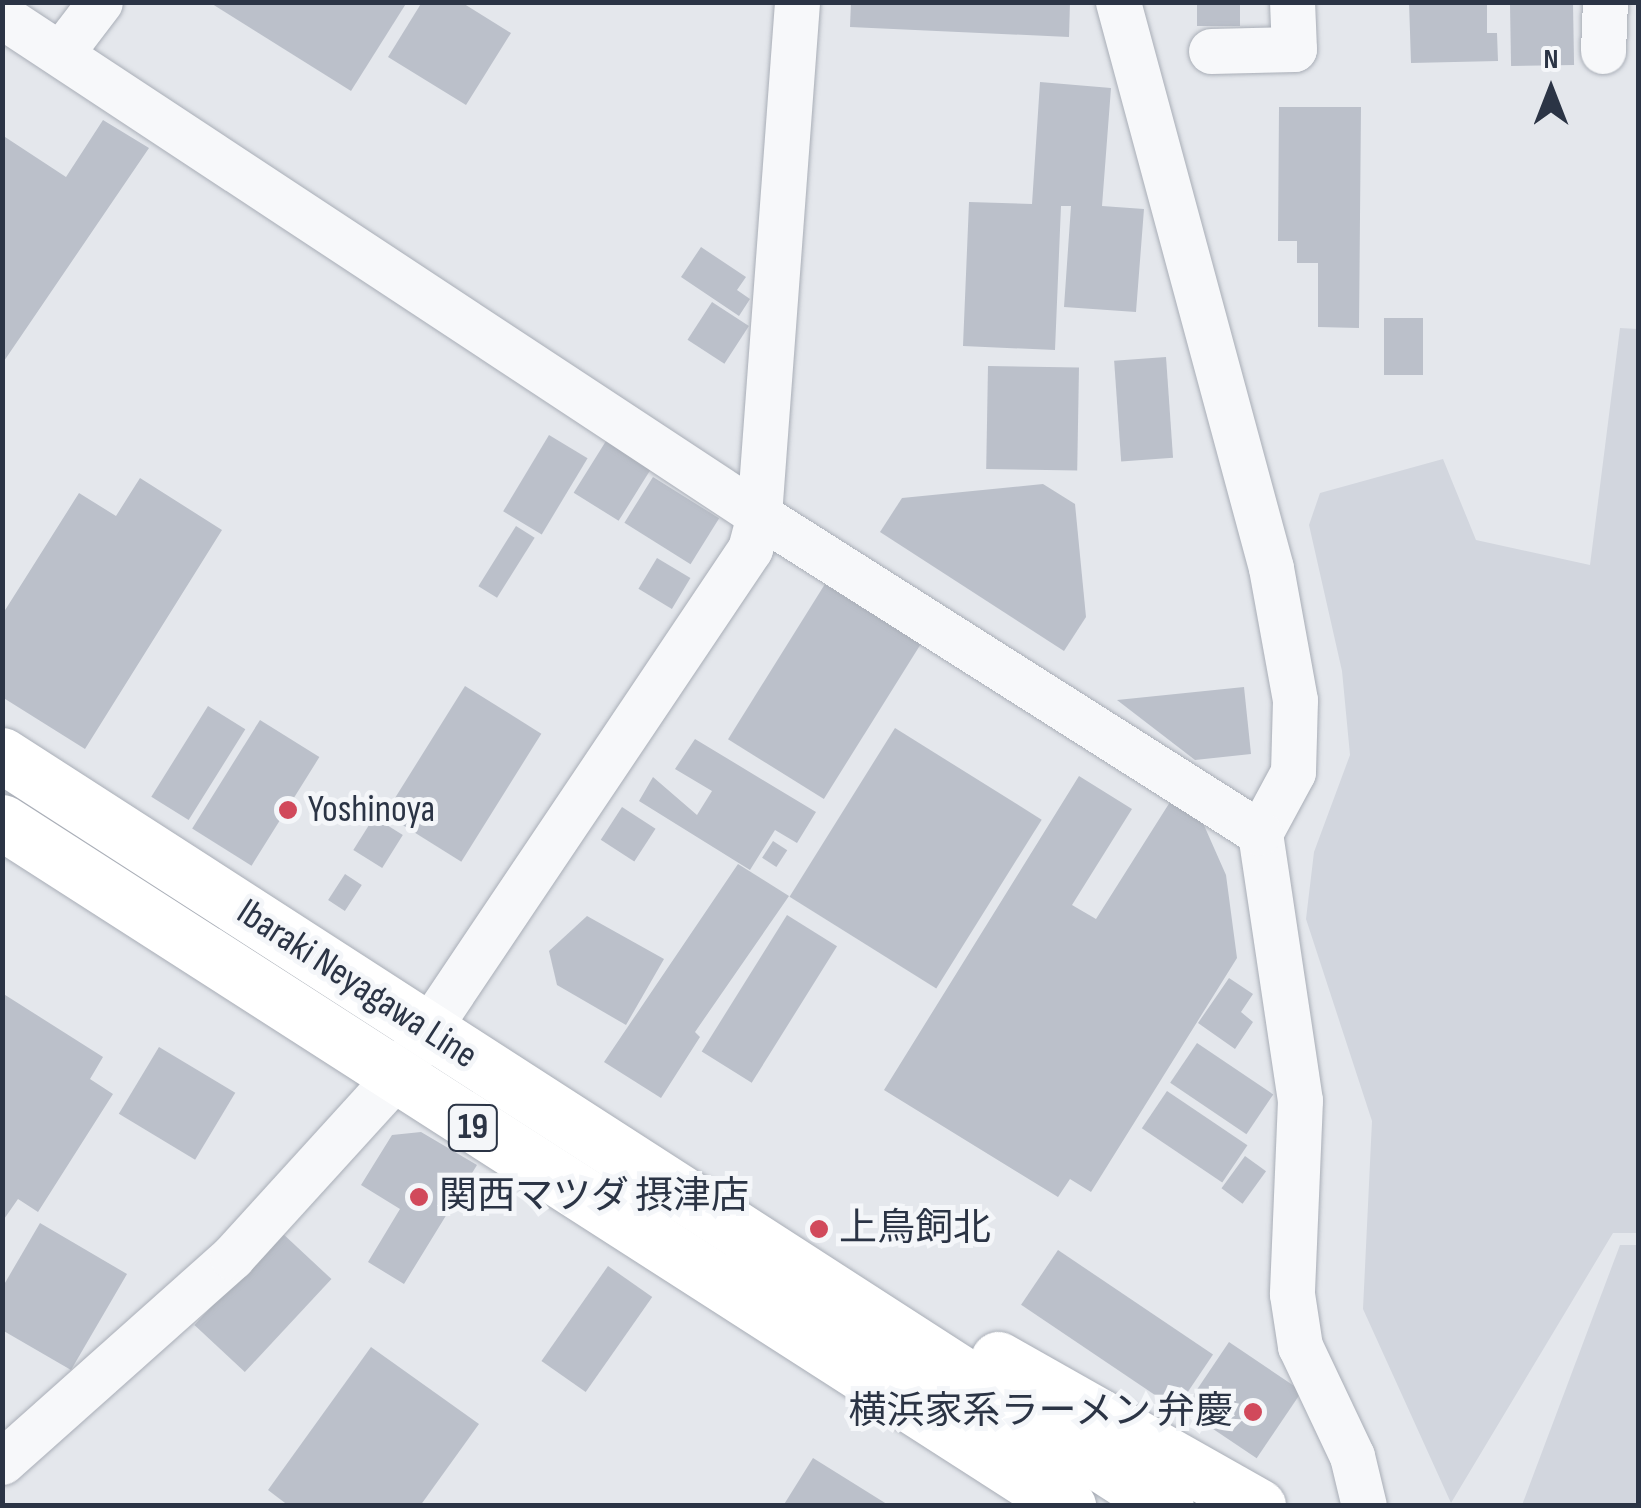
<!DOCTYPE html>
<meta charset="utf-8">
<style>
body{margin:0}
#map{position:relative;width:1641px;height:1508px;overflow:hidden;background:#e4e7ec;font-family:"Sofia Sans Condensed","Noto Sans JP",sans-serif}
div>[style]{position:absolute}
.built>*{inset:0;background:#d2d6de}
.building>*{inset:0;background:#bbc0ca;transform-origin:0 0}
.roads{filter:drop-shadow(0 0 2px #a9aeb7) drop-shadow(0 0 2px #a9aeb7)}
.minor>*{height:45px;margin:-22.5px;padding:0 22.5px;transform-origin:22.5px;border-radius:22.5px;background:#f7f8fa}
.major>*{height:55px;margin:-27.5px;padding:0 27.5px;transform-origin:27.5px;border-radius:27.5px;background:#fff}
.dots>*{width:28px;height:28px;translate:-50% -50%;box-sizing:border-box;border:5px solid #f4f6f9;border-radius:50%}
span{translate:-50% -50%;white-space:nowrap;text-align:center;line-height:1.15;-webkit-text-stroke:10px #f4f6f9;paint-order:stroke}
.shield-label span{padding:2px 8px;background:#f4f6f9;border:2px solid;border-radius:8px;-webkit-text-stroke-width:0}
.shield-label{font-size:35px;color:#2b3445;font-weight:700}
.poi-label{font-size:38px;color:#2b3445}
.left{translate:0 -50%;text-align:left}
.right{translate:-100% -50%;text-align:right}
.street-label{font-size:38px;color:#2b3445}
.frame{position:absolute;inset:0;border:5px solid #2b3445;pointer-events:none}
.north{position:absolute;left:1501px;top:40px;width:100px;height:100px;-webkit-text-stroke:8px #f4f6f9;paint-order:stroke;rotate:0deg;font-size:28px;font-weight:700;line-height:40px;text-align:center;color:#2b3445}
.north::after{content:'';display:block;margin:auto;width:35px;height:45px;background:#2b3445;clip-path:polygon(50% 0,100% 100%,50% 72%,0 100%)}
</style>
<div id="map">
<div class="built">
<div style="clip-path:polygon(1620px 328px,1638px 329px,1638px 1233px,1613px 1233px,1451px 1503px,1363px 1309px,1372px 1121px,1306px 919px,1314px 852px,1350px 755px,1342px 671px,1309px 525px,1320px 493px,1443px 459px,1476px 540px,1590px 565px)"></div>
<div style="clip-path:polygon(1620px 1245px,1638px 1245px,1638px 1505px,1522px 1505px)"></div>
</div>
<div class="building">
<div style="clip-path:polygon(209px 2px,407px 2px,351px 91px)"></div>
<div style="clip-path:polygon(422px 2px,461px 2px,511px 33px,466px 105px,388px 57px)"></div>
<div style="clip-path:polygon(851px 2px,1070px 2px,1069px 37px,850px 27px)"></div>
<div style="left:1197px;top:2px;width:43px;height:24px"></div>
<div style="clip-path:polygon(1409px 2px,1487px 2px,1487px 33px,1497px 33px,1498px 61px,1411px 63px)"></div>
<div style="left:1573px;top:4px;width:61px;height:63px;rotate:89deg"></div>
<div style="clip-path:polygon(1040px 82px,1111px 88px,1102px 206px,1144px 209px,1136px 312px,1064px 307px,1071px 206px,1061px 206px,1055px 350px,963px 346px,969px 202px,1032px 204px)"></div>
<div style="clip-path:polygon(1279px 107px,1361px 107px,1359px 328px,1318px 327px,1318px 263px,1297px 263px,1297px 241px,1278px 241px)"></div>
<div style="clip-path:polygon(103px 120px,149px 148px,2px 364px,2px 135px,66px 177px)"></div>
<div style="clip-path:polygon(701px 247px,746px 277px,737px 290px,750px 299px,739px 316px,681px 277px)"></div>
<div style="left:712px;top:302px;width:44px;height:45px;rotate:33deg"></div>
<div style="left:1384px;top:318px;width:39px;height:57px"></div>
<div style="left:1166px;top:357px;width:101px;height:52px;rotate:86deg"></div>
<div style="left:988px;top:366px;width:91px;height:103px;rotate:1deg"></div>
<div style="left:549px;top:435px;width:45px;height:89px;rotate:31deg"></div>
<div style="left:606px;top:441px;width:53px;height:61px;rotate:32deg"></div>
<div style="left:653px;top:477px;width:78px;height:54px;rotate:32deg"></div>
<div style="clip-path:polygon(140px 478px,222px 530px,85px 749px,2px 697px,2px 615px,79px 493px,116px 516px)"></div>
<div style="clip-path:polygon(1043px 484px,1075px 504px,1086px 617px,1064px 651px,880px 532px,902px 498px)"></div>
<div style="left:516px;top:526px;width:22px;height:71px;rotate:32deg"></div>
<div style="left:657px;top:558px;width:39px;height:36px;rotate:31deg"></div>
<div style="left:825px;top:584px;width:113px;height:183px;rotate:32deg"></div>
<div style="left:465px;top:686px;width:90px;height:151px;rotate:32deg"></div>
<div style="clip-path:polygon(1244px 687px,1251px 754px,1195px 760px,1117px 700px)"></div>
<div style="left:208px;top:706px;width:44px;height:107px;rotate:32deg"></div>
<div style="left:260px;top:720px;width:70px;height:128px;rotate:32deg"></div>
<div style="left:895px;top:728px;width:173px;height:199px;rotate:32deg"></div>
<div style="clip-path:polygon(695px 739px,816px 812px,797px 843px,775px 830px,750px 870px,639px 801px,653px 777px,697px 815px,712px 791px,675px 769px)"></div>
<div style="clip-path:polygon(1079px 776px,1132px 809px,1072px 905px,1096px 919px,1170px 802px,1203px 823px,1226px 875px,1237px 958px,1091px 1192px,1070px 1179px,1058px 1197px,884px 1090px)"></div>
<div style="left:622px;top:807px;width:40px;height:39px;rotate:33deg"></div>
<div style="left:374px;top:817px;width:34px;height:39px;rotate:32deg"></div>
<div style="left:773px;top:841px;width:17px;height:20px;rotate:33deg"></div>
<div style="clip-path:polygon(738px 864px,789px 896px,695px 1032px,700px 1037px,661px 1098px,604px 1062px)"></div>
<div style="left:345px;top:874px;width:20px;height:31px;rotate:33deg"></div>
<div style="left:787px;top:915px;width:59px;height:161px;rotate:32deg"></div>
<div style="clip-path:polygon(587px 916px,664px 959px,626px 1025px,557px 985px,549px 951px)"></div>
<div style="clip-path:polygon(1229px 978px,1253px 994px,1241px 1012px,1253px 1022px,1235px 1049px,1198px 1023px)"></div>
<div style="clip-path:polygon(2px 993px,103px 1057px,90px 1079px,113px 1094px,38px 1212px,18px 1199px,2px 1222px)"></div>
<div style="left:1197px;top:1043px;width:92px;height:48px;rotate:34deg"></div>
<div style="left:159px;top:1047px;width:89px;height:78px;rotate:31deg"></div>
<div style="left:1167px;top:1091px;width:97px;height:45px;rotate:34deg"></div>
<div style="clip-path:polygon(421px 1132px,477px 1165px,404px 1284px,368px 1262px,400px 1209px,361px 1185px,392px 1135px)"></div>
<div style="left:1245px;top:1156px;width:26px;height:40px;rotate:36deg"></div>
<div style="clip-path:polygon(40px 1223px,127px 1274px,71px 1370px,2px 1330px,2px 1288px)"></div>
<div style="left:281px;top:1232px;width:69px;height:127px;rotate:43deg"></div>
<div style="left:1058px;top:1250px;width:187px;height:66px;rotate:34deg"></div>
<div style="left:608px;top:1266px;width:54px;height:116px;rotate:35deg"></div>
<div style="left:1229px;top:1342px;width:88px;height:81px;rotate:34deg"></div>
<div style="clip-path:polygon(371px 1347px,479px 1424px,420px 1506px,289px 1506px,268px 1490px)"></div>
<div style="clip-path:polygon(813px 1458px,890px 1506px,783px 1506px)"></div>
</div>
<div class="roads">
<div class="minor">
<div style="left:1118px;top:2px;width:586px;rotate:74.87deg"></div>
<div style="left:1271px;top:568px;width:134px;rotate:79.7deg"></div>
<div style="left:1295px;top:700px;width:72px;rotate:91.6deg"></div>
<div style="left:1293px;top:772px;width:69px;rotate:118.4deg"></div>
<div style="left:1260px;top:833px;width:270px;rotate:81.5deg"></div>
<div style="left:1300px;top:1100px;width:194px;rotate:92.4deg"></div>
<div style="left:1292px;top:1294px;width:53px;rotate:81.3deg"></div>
<div style="left:1300px;top:1346px;width:122px;rotate:64.7deg"></div>
<div style="left:1352px;top:1456px;width:51px;rotate:76.5deg"></div>
<div style="left:2px;top:16px;width:907px;rotate:33.39deg"></div>
<div style="left:759px;top:515px;width:593px;rotate:32.4deg"></div>
<div style="left:1211px;top:51px;width:83px;rotate:-1.4deg"></div>
<div style="left:1294px;top:49px;width:47px;rotate:-92.4deg"></div>
<div style="left:1603px;top:51px;width:49px;rotate:-87.7deg"></div>
<div style="left:61px;top:53px;width:64px;rotate:-52.6deg"></div>
<div style="left:2px;top:1462px;width:308px;rotate:-41.7deg"></div>
<div style="left:232px;top:1257px;width:242px;rotate:-47.7deg"></div>
<div style="left:395px;top:1078px;width:637px;rotate:-56.14deg"></div>
<div style="left:750px;top:549px;width:35px;rotate:-75deg"></div>
<div style="left:759px;top:515px;width:514px;rotate:-85.76deg"></div>
</div>
<div class="major">
<div style="left:2px;top:755px;width:1385px;rotate:32.83deg"></div>
<div style="left:2px;top:822px;width:1267px;rotate:32.69deg"></div>
<div style="left:998px;top:1359px;width:299px;rotate:29.5deg"></div>
</div>
</div>
<div class="dots">
<div style="left:288px;top:810px;background:#d1495b"></div>
<div style="left:419px;top:1197px;background:#d1495b"></div>
<div style="left:819px;top:1229px;background:#d1495b"></div>
<div style="left:1253px;top:1412px;background:#d1495b"></div>
</div>
<div class="shield-label">
<span style="left:473px;top:1128px">19</span>
</div>
<div class="poi-label">
<span class="left" style="left:308px;top:810px">Yoshinoya</span>
<span class="left" style="left:439px;top:1197px">関西マツダ 摂津店</span>
<span class="left" style="left:839px;top:1229px">上鳥飼北</span>
<span class="right" style="left:1233px;top:1412px">横浜家系ラーメン 弁慶</span>
</div>
<div class="street-label">
<span style="left:357px;top:984px;rotate:33deg">Ibaraki Neyagawa Line</span>
</div>
<div class="frame"></div>
<div class="north">N</div>
</div>
